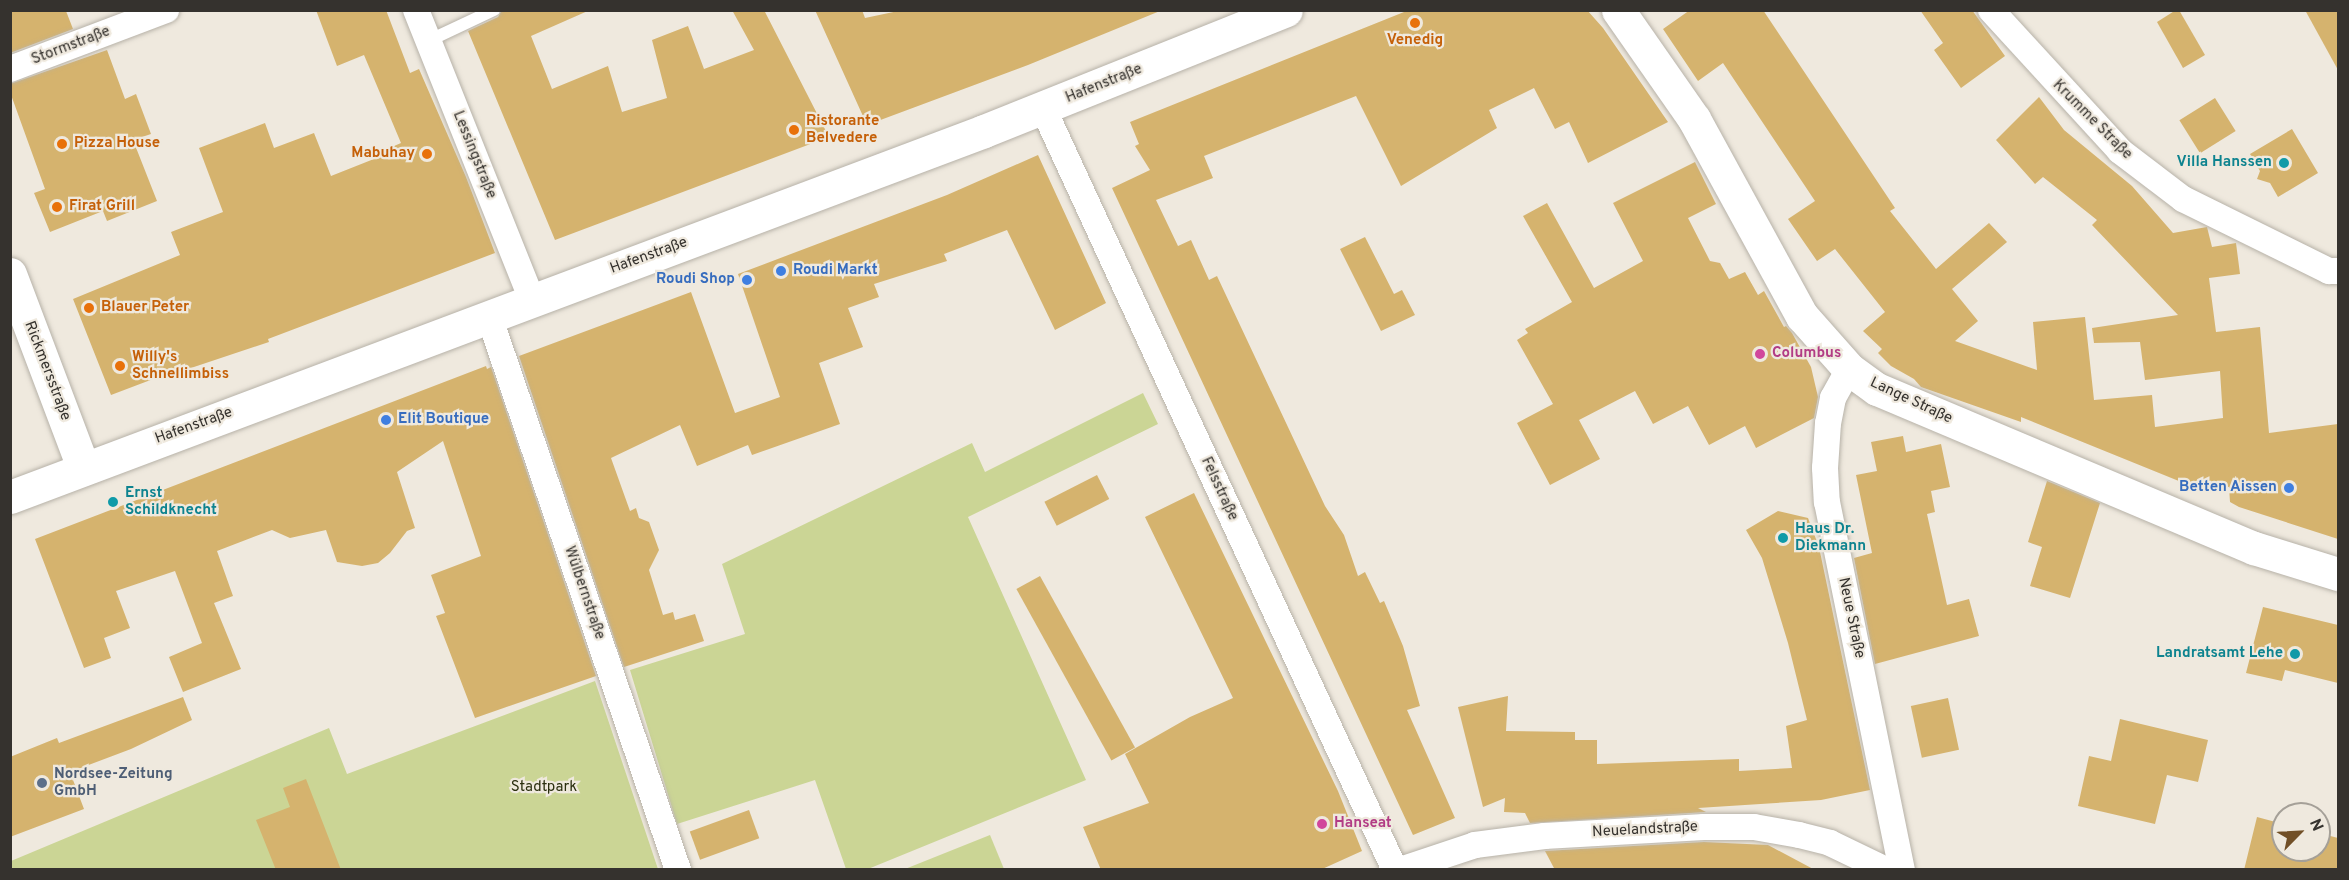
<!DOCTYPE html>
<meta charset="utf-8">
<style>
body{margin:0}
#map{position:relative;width:2349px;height:880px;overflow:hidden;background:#efe9de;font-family:Overpass,sans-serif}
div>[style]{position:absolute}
.green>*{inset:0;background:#cbd595}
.building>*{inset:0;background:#d5b36e;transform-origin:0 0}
.roads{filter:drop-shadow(0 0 2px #b7b2a8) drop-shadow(0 0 2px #b7b2a8)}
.lane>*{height:12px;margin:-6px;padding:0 6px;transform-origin:6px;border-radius:6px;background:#fff}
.street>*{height:26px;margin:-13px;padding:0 13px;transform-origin:13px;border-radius:13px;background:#fff}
.secondary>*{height:33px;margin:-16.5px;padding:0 16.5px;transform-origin:16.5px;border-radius:16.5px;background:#fff}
.dots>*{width:16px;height:16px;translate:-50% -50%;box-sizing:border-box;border:3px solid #efe9de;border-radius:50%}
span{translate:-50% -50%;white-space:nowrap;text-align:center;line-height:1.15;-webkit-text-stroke:4.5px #efe9de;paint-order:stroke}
.food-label{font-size:15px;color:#c56008;font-weight:700}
.left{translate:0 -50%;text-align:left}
.right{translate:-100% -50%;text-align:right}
.street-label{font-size:15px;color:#35322e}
.culture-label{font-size:15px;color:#0d838f;font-weight:700}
.shop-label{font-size:15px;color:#366cbe;font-weight:700}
.hotel-label{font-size:15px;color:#b23c85;font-weight:700}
.service-label{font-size:15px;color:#4e5e75;font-weight:700}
.park-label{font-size:15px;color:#2a2e0e}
.frame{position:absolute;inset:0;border:12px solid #35322e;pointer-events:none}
.north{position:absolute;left:2271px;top:802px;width:60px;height:60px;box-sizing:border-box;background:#efe9de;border:2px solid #a5a098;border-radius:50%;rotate:66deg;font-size:16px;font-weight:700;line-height:24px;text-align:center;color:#35322e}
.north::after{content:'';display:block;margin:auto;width:21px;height:27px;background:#714f26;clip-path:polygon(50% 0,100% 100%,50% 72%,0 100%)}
</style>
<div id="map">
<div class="green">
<div style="clip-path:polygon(1143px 393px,1158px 424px,968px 517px,1086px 780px,868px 869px,846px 869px,815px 780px,677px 824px,630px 670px,745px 634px,722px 564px,972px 443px,985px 472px)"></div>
<div style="clip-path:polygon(595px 681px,658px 869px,11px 870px,11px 861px,329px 728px,347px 774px)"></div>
<div style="clip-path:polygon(990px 835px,1004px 869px,905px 869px)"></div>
</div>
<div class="building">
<div style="clip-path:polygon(316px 10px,386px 10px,410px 73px,419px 69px,466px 177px,495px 253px,268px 339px,269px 342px,170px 375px,169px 373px,111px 395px,73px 299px,180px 255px,171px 232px,223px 212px,199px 148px,265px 123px,274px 148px,314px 133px,331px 176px,389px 153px,387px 149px,401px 143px,364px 55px,337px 66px)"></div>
<div style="clip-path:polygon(502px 10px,590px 10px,531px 36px,552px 89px,608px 66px,622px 112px,667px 98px,652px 40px,688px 26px,704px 69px,754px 50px,732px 10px,764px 10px,829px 137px,555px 240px,468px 31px,498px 17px)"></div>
<div style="clip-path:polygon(815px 10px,862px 10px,865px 18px,903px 10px,1160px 11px,1028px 65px,867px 125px)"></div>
<div style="clip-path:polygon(1409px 10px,1587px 10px,1603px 28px,1668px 122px,1588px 163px,1569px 122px,1555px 129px,1534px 88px,1489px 110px,1497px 128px,1401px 186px,1356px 96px,1204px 156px,1213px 178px,1156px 200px,1178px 246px,1191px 240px,1209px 280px,1217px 276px,1325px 506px,1344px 535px,1358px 576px,1365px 572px,1380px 603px,1384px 601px,1403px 646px,1420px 706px,1407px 710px,1455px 818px,1413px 835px,1112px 188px,1150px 170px,1135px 146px,1139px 144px,1130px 122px)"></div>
<div style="clip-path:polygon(1690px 10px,1763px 10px,1895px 208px,1890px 211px,1936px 269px,1989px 223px,2007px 242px,1952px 289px,1978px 321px,1955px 341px,2037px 370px,2033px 322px,2085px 317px,2094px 400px,2152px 395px,2155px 427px,2223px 418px,2220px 371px,2145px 380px,2140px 342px,2094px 343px,2092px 328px,2178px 315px,2092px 225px,2097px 220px,2043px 177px,2035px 184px,1996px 140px,2039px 97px,2064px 130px,2132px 186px,2173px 233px,2207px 227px,2212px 247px,2236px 243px,2240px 274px,2209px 278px,2216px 332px,2260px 327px,2269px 433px,2338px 424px,2338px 539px,2239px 507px,2230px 502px,2229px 487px,2201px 490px,2021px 417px,2021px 422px,1921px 387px,1914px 379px,1891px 366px,1878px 353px,1882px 349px,1863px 331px,1885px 312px,1835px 249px,1817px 261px,1788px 219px,1815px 201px,1723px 63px,1698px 81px,1663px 29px)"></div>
<div style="clip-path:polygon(1920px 10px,1972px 10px,2005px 56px,1961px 88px,1934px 50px,1943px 43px)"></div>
<div style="clip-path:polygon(2176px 10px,2179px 10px,2205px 55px,2183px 68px,2157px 22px)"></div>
<div style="clip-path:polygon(2305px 10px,2338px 10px,2338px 70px)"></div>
<div style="clip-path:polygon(10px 11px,66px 11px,73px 29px,10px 53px)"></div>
<div style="clip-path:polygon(107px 50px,125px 99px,136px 94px,151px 134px,133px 140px,157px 201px,107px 221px,103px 211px,50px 232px,34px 193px,45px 189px,10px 92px,10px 84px)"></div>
<div style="left:2215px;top:98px;width:39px;height:42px;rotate:58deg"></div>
<div style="clip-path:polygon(2292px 129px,2318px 173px,2278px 197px,2270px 183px,2257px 179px,2260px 171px,2250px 154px)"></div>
<div style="clip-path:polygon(1038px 155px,1106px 303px,1055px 330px,1007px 230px,944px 254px,947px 261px,874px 284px,879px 297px,848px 308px,863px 347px,819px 363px,840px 424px,752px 455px,748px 445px,697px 466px,680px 425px,611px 458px,630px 511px,636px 508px,639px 518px,649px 522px,659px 550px,649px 570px,663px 615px,673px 612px,675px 620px,695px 614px,704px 641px,624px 667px,519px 356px,691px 292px,735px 413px,780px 397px,738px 274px,947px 195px)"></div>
<div style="clip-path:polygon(1695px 162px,1716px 204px,1688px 218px,1710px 261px,1720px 263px,1729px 279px,1745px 272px,1758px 295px,1764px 291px,1784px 327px,1786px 326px,1792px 333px,1811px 367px,1818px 397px,1814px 418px,1756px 448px,1745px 426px,1709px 445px,1688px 406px,1653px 424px,1635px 391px,1579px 420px,1600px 459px,1550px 485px,1517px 423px,1553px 404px,1517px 340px,1528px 333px,1525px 329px,1572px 302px,1523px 216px,1547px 203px,1594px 288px,1643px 261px,1613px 203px)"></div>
<div style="clip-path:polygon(1365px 237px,1394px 294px,1402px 290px,1415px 315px,1381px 331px,1340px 249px)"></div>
<div style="clip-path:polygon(486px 366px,487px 369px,491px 367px,596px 676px,475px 718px,436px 616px,445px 613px,431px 575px,481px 556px,443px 441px,397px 472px,415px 528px,407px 531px,390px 553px,378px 563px,362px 566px,337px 562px,326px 530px,290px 538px,272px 530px,217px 551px,233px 596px,214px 603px,241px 669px,183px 692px,169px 657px,202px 643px,175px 571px,116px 591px,130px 628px,104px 638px,111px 658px,84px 668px,35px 539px)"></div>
<div style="clip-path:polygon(1903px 436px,1906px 452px,1941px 444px,1950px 487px,1931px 491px,1935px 512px,1927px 514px,1947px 605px,1969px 599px,1979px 636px,1875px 664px,1854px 558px,1872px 553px,1856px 475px,1877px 471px,1871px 442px)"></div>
<div style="left:1097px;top:475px;width:27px;height:59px;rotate:63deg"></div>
<div style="clip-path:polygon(2047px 481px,2100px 503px,2070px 598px,2030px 586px,2042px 547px,2028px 542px)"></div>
<div style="clip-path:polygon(1194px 493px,1338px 791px,1362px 851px,1320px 870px,1101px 870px,1083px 827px,1149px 803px,1125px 754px,1190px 717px,1233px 698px,1145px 517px)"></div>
<div style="clip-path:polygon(1778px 511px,1808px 518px,1819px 547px,1870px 790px,1821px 800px,1698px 808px,1706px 812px,1530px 823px,1525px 813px,1504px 812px,1505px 798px,1483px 807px,1458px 707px,1508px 696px,1506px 731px,1575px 732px,1575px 740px,1597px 740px,1597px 764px,1739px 759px,1739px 771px,1792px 768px,1786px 726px,1807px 720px,1788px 643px,1762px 558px,1746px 530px)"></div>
<div style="left:1040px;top:576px;width:196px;height:27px;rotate:61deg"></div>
<div style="clip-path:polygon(2263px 607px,2338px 625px,2338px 683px,2285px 670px,2282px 681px,2246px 673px)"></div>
<div style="clip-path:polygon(183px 697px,192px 720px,131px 749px,70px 772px,84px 809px,10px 837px,10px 757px,57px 738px,59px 743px)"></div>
<div style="left:1948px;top:698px;width:53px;height:38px;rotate:78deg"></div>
<div style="clip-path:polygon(2120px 719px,2208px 740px,2198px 782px,2167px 775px,2155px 824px,2078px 806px,2089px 756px,2111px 761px)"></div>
<div style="clip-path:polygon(306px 779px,341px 870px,276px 870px,256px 820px,290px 807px,283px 788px)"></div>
<div style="left:749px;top:810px;width:30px;height:63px;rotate:70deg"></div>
<div style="clip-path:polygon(2257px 817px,2283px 824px,2283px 850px,2319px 850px,2319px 833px,2338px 838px,2338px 870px,2244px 870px)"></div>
<div style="clip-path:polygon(1704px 842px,1768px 845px,1815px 870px,1555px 870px,1545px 851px)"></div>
</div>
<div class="roads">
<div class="lane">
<div style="left:428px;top:41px;width:73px;rotate:-25.2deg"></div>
</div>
<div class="street">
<div style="left:416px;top:10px;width:312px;rotate:68.2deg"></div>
<div style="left:1991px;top:10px;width:191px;rotate:47.5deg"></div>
<div style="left:2120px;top:151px;width:79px;rotate:37.3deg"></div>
<div style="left:2183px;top:199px;width:163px;rotate:26.3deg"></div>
<div style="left:2329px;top:271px;width:9px"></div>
<div style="left:10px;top:69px;width:167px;rotate:-20.7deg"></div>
<div style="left:1043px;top:108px;width:839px;rotate:65.21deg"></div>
<div style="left:489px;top:316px;width:585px;rotate:71.16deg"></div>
<div style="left:1849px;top:369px;width:33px;rotate:119deg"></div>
<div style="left:1833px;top:398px;width:25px;rotate:101deg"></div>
<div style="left:1828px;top:423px;width:45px;rotate:93.8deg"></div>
<div style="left:1825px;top:468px;width:34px;rotate:87deg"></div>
<div style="left:1827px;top:502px;width:376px;rotate:78.5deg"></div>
<div style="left:1400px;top:870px;width:79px;rotate:-18.4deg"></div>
<div style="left:1475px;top:845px;width:70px;rotate:-7.4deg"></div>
<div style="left:1544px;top:836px;width:160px;rotate:-3.2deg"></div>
<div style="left:1704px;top:827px;width:50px"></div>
<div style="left:1754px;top:827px;width:46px;rotate:10.1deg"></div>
<div style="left:1799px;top:835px;width:32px;rotate:14deg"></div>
<div style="left:1830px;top:843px;width:62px;rotate:25.7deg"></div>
</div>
<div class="secondary">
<div style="left:1618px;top:10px;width:133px;rotate:55.1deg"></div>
<div style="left:1694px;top:119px;width:225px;rotate:61.3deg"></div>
<div style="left:1802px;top:316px;width:71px;rotate:48.4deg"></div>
<div style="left:1849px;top:369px;width:34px;rotate:36deg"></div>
<div style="left:1877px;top:389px;width:409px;rotate:22.9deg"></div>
<div style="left:2254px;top:548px;width:88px;rotate:17.2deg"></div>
<div style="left:10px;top:274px;width:206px;rotate:69.3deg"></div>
<div style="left:10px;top:497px;width:1040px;rotate:-20.59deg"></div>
<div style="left:984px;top:131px;width:325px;rotate:-21.8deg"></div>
</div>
</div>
<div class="dots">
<div style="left:1415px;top:23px;background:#e8710a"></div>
<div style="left:794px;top:130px;background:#e8710a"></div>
<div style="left:62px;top:144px;background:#e8710a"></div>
<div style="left:427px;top:154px;background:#e8710a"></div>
<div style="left:2284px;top:163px;background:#0f9aa8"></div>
<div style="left:57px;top:207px;background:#e8710a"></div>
<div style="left:781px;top:271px;background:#3f7fe0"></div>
<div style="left:747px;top:280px;background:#3f7fe0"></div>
<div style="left:89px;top:308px;background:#e8710a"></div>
<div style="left:1760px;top:354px;background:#d1479c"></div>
<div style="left:120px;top:366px;background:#e8710a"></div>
<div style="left:386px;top:420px;background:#3f7fe0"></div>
<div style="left:2289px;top:488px;background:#3f7fe0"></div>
<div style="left:113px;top:502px;background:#0f9aa8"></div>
<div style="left:1783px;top:538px;background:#0f9aa8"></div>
<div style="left:2295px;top:654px;background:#0f9aa8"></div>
<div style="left:42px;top:783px;background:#5c6f8a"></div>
<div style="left:1322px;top:824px;background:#d1479c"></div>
</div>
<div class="food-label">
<span style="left:1415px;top:41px">Venedig</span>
<span class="left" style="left:806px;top:130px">Ristorante<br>Belvedere</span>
<span class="left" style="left:74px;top:144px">Pizza House</span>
<span class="right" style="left:415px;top:154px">Mabuhay</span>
<span class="left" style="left:69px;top:207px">Firat Grill</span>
<span class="left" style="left:101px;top:308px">Blauer Peter</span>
<span class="left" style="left:132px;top:366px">Willy's<br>Schnellimbiss</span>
</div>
<div class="street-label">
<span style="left:71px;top:46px;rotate:-21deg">Stormstraße</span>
<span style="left:1104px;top:84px;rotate:-22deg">Hafenstraße</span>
<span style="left:2092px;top:120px;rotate:45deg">Krumme Straße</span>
<span style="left:474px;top:155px;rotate:68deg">Lessingstraße</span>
<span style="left:649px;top:256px;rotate:-20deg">Hafenstraße</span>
<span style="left:47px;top:371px;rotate:69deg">Rickmersstraße</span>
<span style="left:1911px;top:401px;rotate:25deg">Lange Straße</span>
<span style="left:194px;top:426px;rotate:-20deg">Hafenstraße</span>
<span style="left:1219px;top:489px;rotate:65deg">Felsstraße</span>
<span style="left:584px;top:593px;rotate:71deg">Wülbernstraße</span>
<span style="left:1851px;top:618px;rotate:78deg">Neue Straße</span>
<span style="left:1645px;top:830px;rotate:-3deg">Neuelandstraße</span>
</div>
<div class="culture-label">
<span class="right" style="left:2272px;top:163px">Villa Hanssen</span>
<span class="left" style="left:125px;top:502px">Ernst<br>Schildknecht</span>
<span class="left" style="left:1795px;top:538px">Haus Dr.<br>Diekmann</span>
<span class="right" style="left:2283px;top:654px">Landratsamt Lehe</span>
</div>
<div class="shop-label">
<span class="left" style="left:793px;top:271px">Roudi Markt</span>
<span class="right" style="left:735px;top:280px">Roudi Shop</span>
<span class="left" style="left:398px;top:420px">Elit Boutique</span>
<span class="right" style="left:2277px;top:488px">Betten Aissen</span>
</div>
<div class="hotel-label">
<span class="left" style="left:1772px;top:354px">Columbus</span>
<span class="left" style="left:1334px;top:824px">Hanseat</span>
</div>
<div class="service-label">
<span class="left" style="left:54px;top:783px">Nordsee-Zeitung<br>GmbH</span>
</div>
<div class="park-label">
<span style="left:544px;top:788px">Stadtpark</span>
</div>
<div class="frame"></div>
<div class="north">N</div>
</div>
